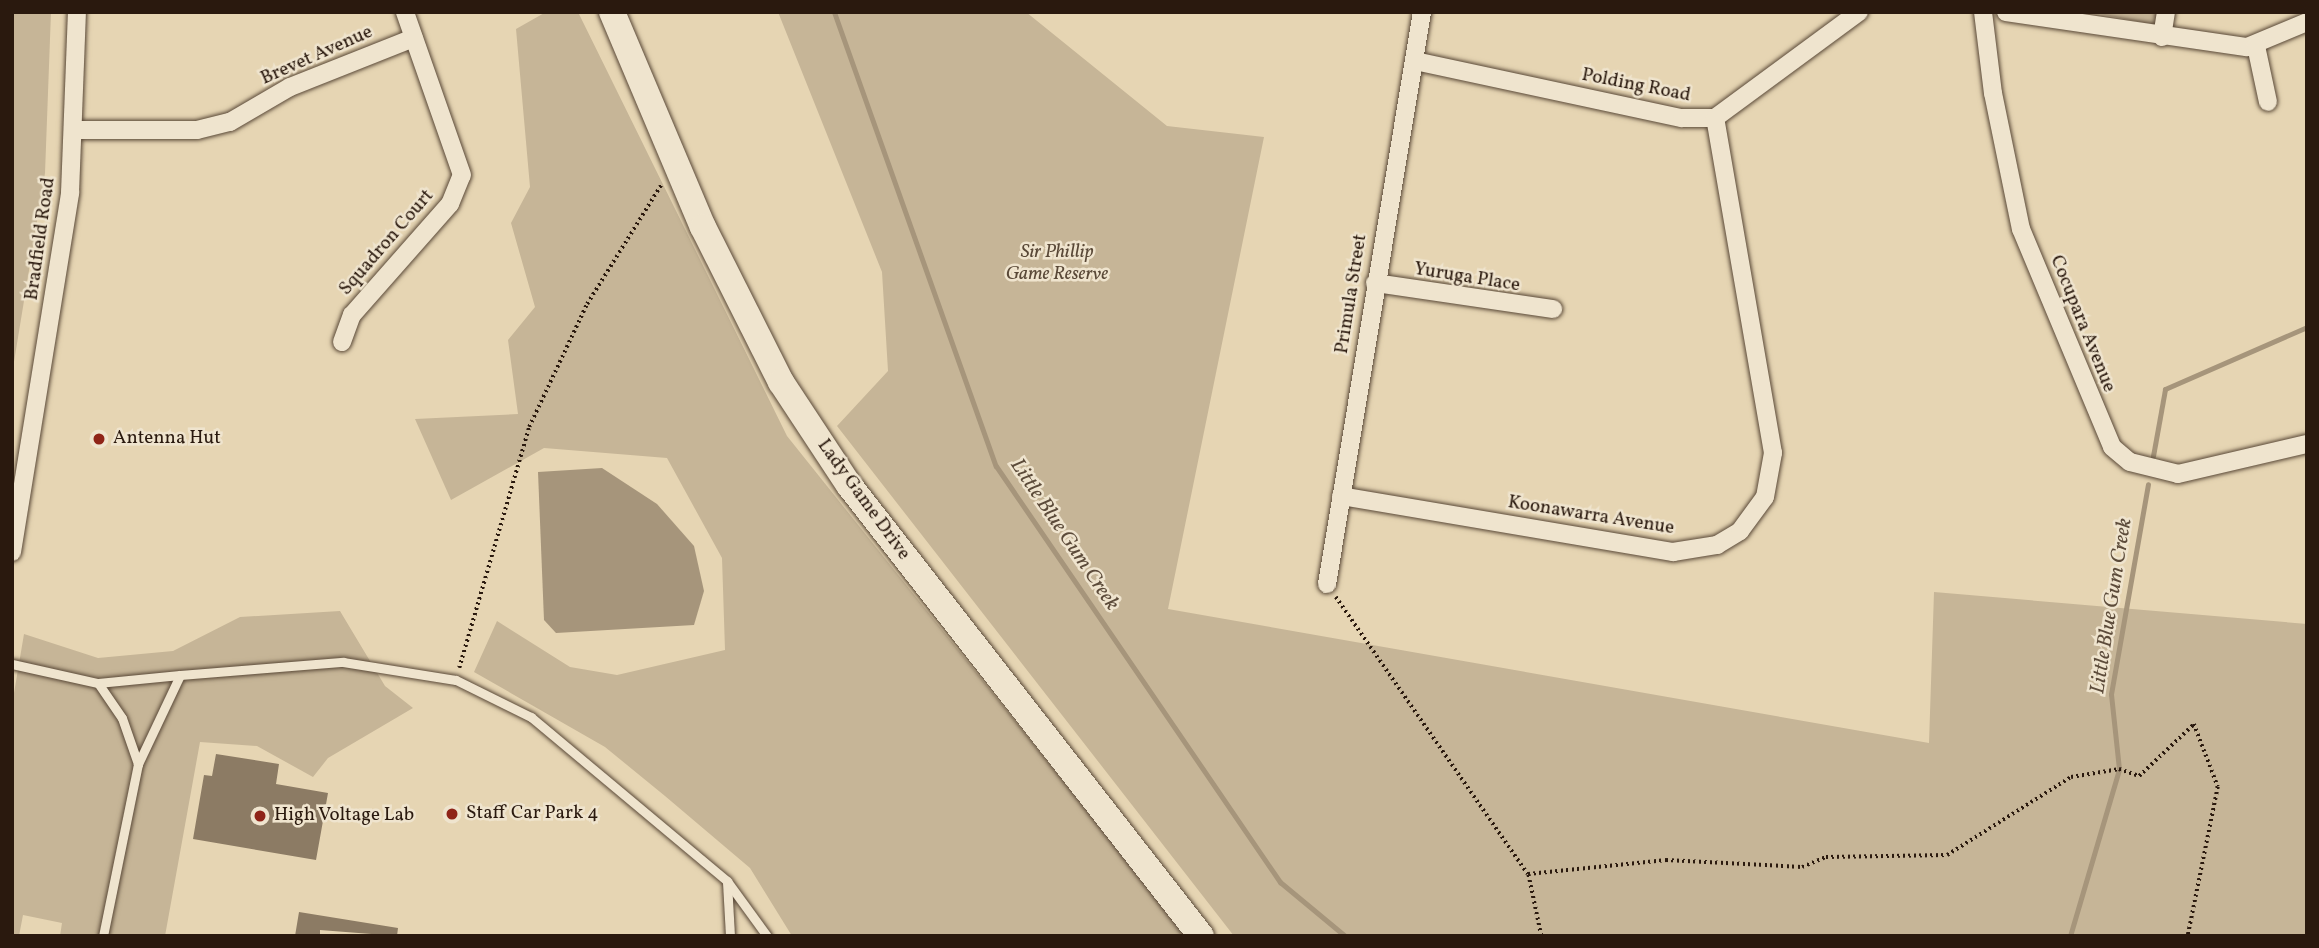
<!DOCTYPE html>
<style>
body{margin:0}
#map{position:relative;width:2319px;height:948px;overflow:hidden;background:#e6d5b3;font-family:Vollkorn,serif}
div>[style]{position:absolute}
.green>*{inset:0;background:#c6b597}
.water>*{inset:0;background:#a6957b}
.stream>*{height:5px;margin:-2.5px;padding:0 2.5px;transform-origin:2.5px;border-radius:2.5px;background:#a6957b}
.building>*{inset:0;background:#8c7b64}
.path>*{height:3.5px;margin-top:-1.75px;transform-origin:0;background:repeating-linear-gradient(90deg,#2a190e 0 2px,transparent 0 5.5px)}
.roads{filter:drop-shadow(0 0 2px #594837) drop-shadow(0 0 2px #594837)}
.service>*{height:9px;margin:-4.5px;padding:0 4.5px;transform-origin:4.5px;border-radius:4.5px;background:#efe4ce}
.minor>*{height:18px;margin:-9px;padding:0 9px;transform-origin:9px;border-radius:9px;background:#efe4ce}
.secondary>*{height:26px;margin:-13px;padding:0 13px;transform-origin:13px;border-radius:13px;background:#efe4ce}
.dots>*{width:19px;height:19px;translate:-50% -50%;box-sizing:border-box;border:4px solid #efe4ce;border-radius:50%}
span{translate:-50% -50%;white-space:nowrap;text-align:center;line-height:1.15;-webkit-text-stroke:5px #efe4ce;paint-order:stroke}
.street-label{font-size:19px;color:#2a190e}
.park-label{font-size:19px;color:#594837;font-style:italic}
.poi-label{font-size:19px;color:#2a190e}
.left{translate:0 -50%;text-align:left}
.water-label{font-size:21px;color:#5c4b3a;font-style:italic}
.frame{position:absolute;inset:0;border:14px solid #2a190e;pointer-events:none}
</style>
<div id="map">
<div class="green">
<div style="clip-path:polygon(12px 12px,51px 12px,45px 173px,12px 374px)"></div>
<div style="clip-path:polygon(546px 12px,578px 12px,787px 436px,1187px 936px,792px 936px,750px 868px,665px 796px,605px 747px,474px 672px,497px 621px,570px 667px,617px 675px,725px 650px,722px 558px,667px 458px,544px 448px,451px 500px,415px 419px,518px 414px,508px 340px,535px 307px,511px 223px,530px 187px,516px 29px)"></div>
<div style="clip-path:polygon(778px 12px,1026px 12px,1167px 126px,1264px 137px,1168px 609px,1929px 743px,1934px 592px,2307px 624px,2307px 936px,1234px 936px,837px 426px,888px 371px,882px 272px)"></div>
<div style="clip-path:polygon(2090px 12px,2158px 12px,2156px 25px)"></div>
<div style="clip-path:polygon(340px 611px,385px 686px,413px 708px,328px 758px,313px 777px,257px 746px,200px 742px,165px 936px,60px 936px,62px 923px,23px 915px,19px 936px,12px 936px,12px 705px,24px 634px,98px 658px,173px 651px,240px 617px)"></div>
</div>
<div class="water">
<div style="clip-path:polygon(602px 468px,657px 504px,694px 546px,704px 591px,694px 625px,556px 633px,544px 620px,538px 472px)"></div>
</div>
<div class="stream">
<div style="left:834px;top:12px;width:482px;rotate:70.4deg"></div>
<div style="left:996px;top:466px;width:504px;rotate:55.68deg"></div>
<div style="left:1280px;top:882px;width:85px;rotate:39.7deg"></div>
<div style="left:2153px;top:456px;width:68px;rotate:-79.8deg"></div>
<div style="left:2165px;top:389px;width:155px;rotate:-23.6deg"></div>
<div style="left:2070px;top:936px;width:174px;rotate:-73.6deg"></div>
<div style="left:2119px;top:769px;width:75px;rotate:-96.1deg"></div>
<div style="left:2111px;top:694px;width:213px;rotate:-80deg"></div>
</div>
<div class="building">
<div style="clip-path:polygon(216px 754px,279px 764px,276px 784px,328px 793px,316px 860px,193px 839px,204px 775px,212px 776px)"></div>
<div style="clip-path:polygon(299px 912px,398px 928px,397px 936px,320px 930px,320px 936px,295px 936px)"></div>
</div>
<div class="path">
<div style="left:1336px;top:597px;width:337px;rotate:55.3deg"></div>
<div style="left:459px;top:668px;width:251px;rotate:-73.8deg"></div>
<div style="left:529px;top:427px;width:136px;rotate:-64.8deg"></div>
<div style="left:587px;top:304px;width:140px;rotate:-58.1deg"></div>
<div style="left:1541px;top:936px;width:63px;rotate:-101.8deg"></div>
<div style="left:1528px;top:874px;width:139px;rotate:-5.8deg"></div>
<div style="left:1666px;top:860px;width:136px;rotate:2.9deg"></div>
<div style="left:1802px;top:867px;width:26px;rotate:-23deg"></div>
<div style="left:1826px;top:857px;width:121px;rotate:-0.9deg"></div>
<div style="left:1947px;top:855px;width:146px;rotate:-32.2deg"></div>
<div style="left:2071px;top:777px;width:49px;rotate:-9.5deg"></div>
<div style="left:2119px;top:769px;width:21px;rotate:19deg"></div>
<div style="left:2139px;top:776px;width:76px;rotate:-43.4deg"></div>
<div style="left:2194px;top:724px;width:67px;rotate:69.1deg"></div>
<div style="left:2218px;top:787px;width:152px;rotate:101.4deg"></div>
</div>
<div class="roads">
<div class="service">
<div style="left:12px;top:664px;width:88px;rotate:12.5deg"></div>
<div style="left:98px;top:683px;width:42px;rotate:55.6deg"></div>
<div style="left:122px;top:718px;width:49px;rotate:70.8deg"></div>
<div style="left:98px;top:683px;width:82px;rotate:-5.6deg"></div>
<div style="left:727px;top:882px;width:54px;rotate:86.8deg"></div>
<div style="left:103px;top:936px;width:176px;rotate:-78.5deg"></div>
<div style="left:138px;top:764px;width:98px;rotate:-64.7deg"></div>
<div style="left:180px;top:675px;width:164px;rotate:-4.6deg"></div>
<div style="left:343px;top:662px;width:114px;rotate:9.1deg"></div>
<div style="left:456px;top:680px;width:84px;rotate:26.3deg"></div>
<div style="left:531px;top:717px;width:256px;rotate:39.9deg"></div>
<div style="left:727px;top:881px;width:68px;rotate:54deg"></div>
</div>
<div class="minor">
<div style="left:1983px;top:12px;width:82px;rotate:83deg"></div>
<div style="left:1993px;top:93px;width:139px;rotate:78.4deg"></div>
<div style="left:2021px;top:229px;width:236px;rotate:67.3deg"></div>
<div style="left:2112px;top:447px;width:23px;rotate:40deg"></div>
<div style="left:2130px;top:462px;width:49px;rotate:14deg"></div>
<div style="left:2178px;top:474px;width:132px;rotate:-13.1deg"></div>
<div style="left:2006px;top:12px;width:244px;rotate:8.3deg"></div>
<div style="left:2247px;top:47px;width:65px;rotate:-22.6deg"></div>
<div style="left:2162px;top:37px;width:25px;rotate:-81deg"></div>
<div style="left:2256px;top:46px;width:57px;rotate:77.9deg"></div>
<div style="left:1415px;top:61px;width:273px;rotate:12.1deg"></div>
<div style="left:1682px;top:118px;width:33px"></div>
<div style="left:1715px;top:118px;width:179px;rotate:-36.4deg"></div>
<div style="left:73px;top:130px;width:124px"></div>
<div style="left:197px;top:130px;width:34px;rotate:-14deg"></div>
<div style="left:230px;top:122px;width:69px;rotate:-30.3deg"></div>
<div style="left:290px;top:87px;width:133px;rotate:-21.6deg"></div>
<div style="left:1375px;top:283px;width:180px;rotate:8.3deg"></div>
<div style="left:342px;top:342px;width:29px;rotate:-70deg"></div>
<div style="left:352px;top:315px;width:148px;rotate:-48.6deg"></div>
<div style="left:450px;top:204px;width:31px;rotate:-68deg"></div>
<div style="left:462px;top:175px;width:173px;rotate:-109.3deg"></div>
<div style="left:1341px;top:496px;width:337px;rotate:9.6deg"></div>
<div style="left:1673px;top:552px;width:45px;rotate:-9deg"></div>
<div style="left:1717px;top:545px;width:27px;rotate:-31deg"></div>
<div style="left:1740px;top:531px;width:42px;rotate:-53.7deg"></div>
<div style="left:1765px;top:497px;width:45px;rotate:-79.7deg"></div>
<div style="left:1773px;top:453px;width:340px;rotate:-99.8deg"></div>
<div style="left:12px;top:552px;width:364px;rotate:-80.8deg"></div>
<div style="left:70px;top:193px;width:181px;rotate:-87.8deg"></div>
<div style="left:1327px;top:584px;width:580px;rotate:-80.57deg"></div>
</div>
<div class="secondary">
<div style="left:612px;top:12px;width:233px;rotate:67.1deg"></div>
<div style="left:703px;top:227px;width:174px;rotate:63.3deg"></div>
<div style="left:781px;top:382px;width:123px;rotate:56.6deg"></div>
<div style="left:849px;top:485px;width:572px;rotate:52.03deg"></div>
</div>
</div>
<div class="dots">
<div style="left:99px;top:439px;background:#8f2418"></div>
<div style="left:452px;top:814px;background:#8f2418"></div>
<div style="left:260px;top:816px;background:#8f2418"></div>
</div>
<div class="street-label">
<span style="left:317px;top:56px;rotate:-24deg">Brevet Avenue</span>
<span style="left:1636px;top:86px;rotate:11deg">Polding Road</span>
<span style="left:41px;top:239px;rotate:-82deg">Bradfield Road</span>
<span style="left:387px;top:243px;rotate:-49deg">Squadron Court</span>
<span style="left:1467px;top:278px;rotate:9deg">Yuruga Place</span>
<span style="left:1352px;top:294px;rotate:-81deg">Primula Street</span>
<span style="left:2082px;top:324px;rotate:68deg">Cocupara Avenue</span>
<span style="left:863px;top:500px;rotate:54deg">Lady Game Drive</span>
<span style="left:1591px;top:516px;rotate:9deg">Koonawarra Avenue</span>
</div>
<div class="park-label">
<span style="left:1057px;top:264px">Sir Phillip<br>Game Reserve</span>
</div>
<div class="poi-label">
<span class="left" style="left:113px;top:439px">Antenna Hut</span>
<span class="left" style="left:466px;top:814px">Staff Car Park 4</span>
<span class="left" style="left:274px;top:816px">High Voltage Lab</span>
</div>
<div class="water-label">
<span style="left:1064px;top:535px;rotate:56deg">Little Blue Gum Creek</span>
<span style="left:2112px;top:606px;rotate:-81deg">Little Blue Gum Creek</span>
</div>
<div class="frame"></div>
</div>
